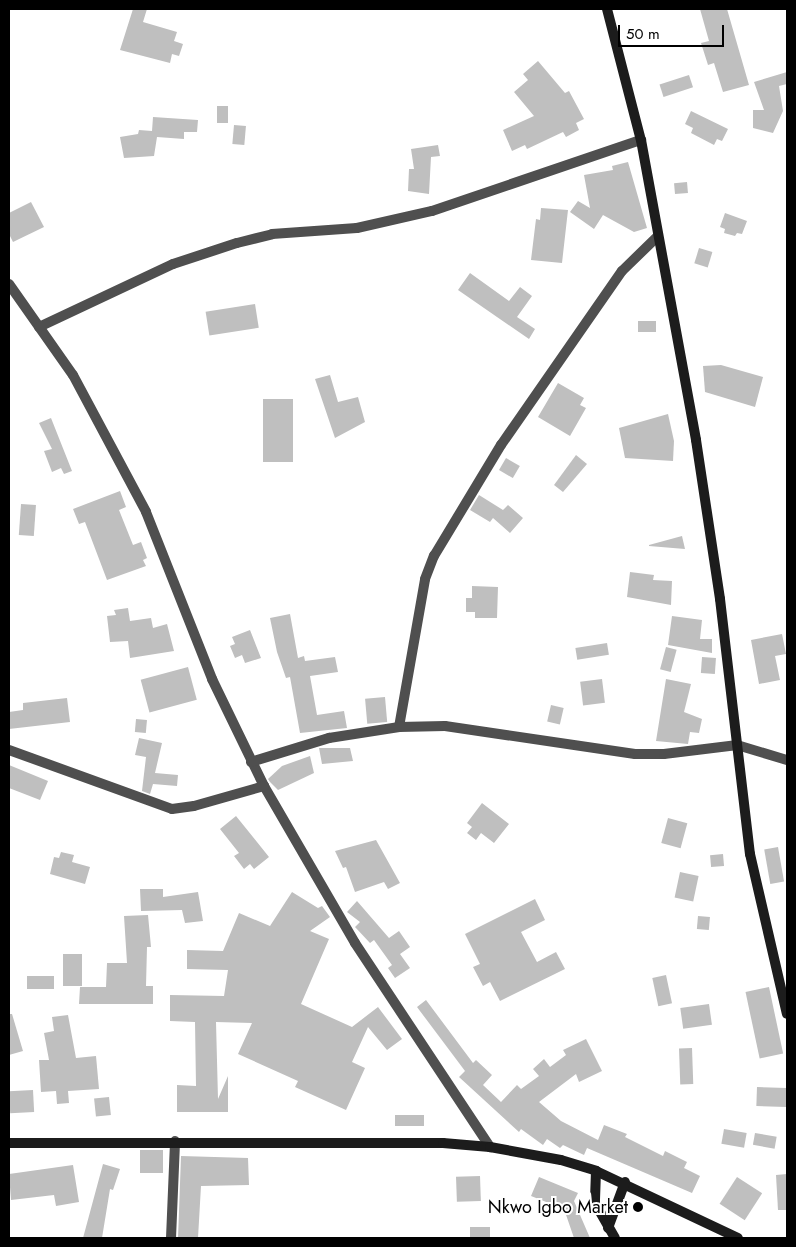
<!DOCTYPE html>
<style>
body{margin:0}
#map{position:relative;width:796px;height:1247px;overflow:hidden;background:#fff;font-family:Jost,sans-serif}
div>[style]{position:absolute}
.building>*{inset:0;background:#bfbfbf;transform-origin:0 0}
.street>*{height:10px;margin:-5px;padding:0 5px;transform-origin:5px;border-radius:5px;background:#4f4f4f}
.secondary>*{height:10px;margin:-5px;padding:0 5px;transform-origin:5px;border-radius:5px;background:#1c1c1c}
.dots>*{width:14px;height:14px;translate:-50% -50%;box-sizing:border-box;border:2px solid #fff;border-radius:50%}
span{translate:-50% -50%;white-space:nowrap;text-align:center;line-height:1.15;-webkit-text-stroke:4px #fff;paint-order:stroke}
.poi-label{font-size:18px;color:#000}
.right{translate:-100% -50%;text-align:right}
.frame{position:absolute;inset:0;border:10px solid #000;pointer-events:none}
.scale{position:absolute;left:618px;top:25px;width:106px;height:22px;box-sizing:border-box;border:2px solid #000;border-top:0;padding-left:6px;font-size:15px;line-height:18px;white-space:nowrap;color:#000;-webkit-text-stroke:4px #fff;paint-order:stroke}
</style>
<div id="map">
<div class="building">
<div style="clip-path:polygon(133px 9px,147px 9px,143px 22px,177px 32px,174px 41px,183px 44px,179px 56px,172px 54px,170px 63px,120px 50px)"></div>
<div style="clip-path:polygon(700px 9px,727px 9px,749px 85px,723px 92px,714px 63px,708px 65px,701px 43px,709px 41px)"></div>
<div style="clip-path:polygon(538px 61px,565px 93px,569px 91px,584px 119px,576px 123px,579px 130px,566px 137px,563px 132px,527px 149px,525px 145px,512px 151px,503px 130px,534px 116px,514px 92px,528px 80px,523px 74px)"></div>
<div style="clip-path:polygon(787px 72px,787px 84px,779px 86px,783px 111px,773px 133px,753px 128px,753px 110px,764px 110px,754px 82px)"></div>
<div style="left:689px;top:75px;width:13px;height:31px;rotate:72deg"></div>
<div style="left:217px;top:106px;width:11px;height:17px"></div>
<div style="clip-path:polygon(691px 111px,728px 129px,722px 141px,717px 139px,714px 145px,691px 133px,693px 128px,685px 124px)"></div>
<div style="clip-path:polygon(153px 117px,198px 120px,197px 132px,184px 132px,184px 139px,157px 137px,154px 156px,124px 158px,120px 137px,138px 134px,139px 130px,152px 131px)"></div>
<div style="left:234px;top:125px;width:12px;height:19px;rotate:5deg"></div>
<div style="clip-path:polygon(438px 145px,440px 156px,431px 157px,429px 194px,408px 191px,409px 169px,414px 169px,411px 149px)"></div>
<div style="clip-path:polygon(628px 162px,647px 228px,634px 232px,603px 215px,594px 229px,570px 212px,578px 201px,590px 208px,584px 175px,613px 170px,612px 166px)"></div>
<div style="left:687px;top:182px;width:11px;height:13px;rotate:85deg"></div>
<div style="clip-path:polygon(31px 202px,44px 227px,13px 242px,9px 234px,9px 213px)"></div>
<div style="clip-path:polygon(541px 208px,568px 210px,562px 263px,531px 260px,536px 219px,540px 220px)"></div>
<div style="clip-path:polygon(725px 213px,747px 221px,742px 234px,737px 233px,735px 236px,724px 233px,725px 229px,720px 227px)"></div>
<div style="left:699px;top:248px;width:14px;height:16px;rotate:17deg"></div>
<div style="clip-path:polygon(470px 273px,509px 301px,520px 287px,532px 296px,517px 317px,535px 329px,529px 339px,458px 290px)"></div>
<div style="left:255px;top:304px;width:24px;height:50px;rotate:81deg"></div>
<div style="left:638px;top:321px;width:18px;height:11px"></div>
<div style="clip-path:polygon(721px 365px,763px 377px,755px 407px,705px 392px,703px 366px)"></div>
<div style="clip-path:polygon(330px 375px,338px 402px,358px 397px,365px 422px,335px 438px,315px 379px)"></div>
<div style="clip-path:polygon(558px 383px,584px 398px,580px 405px,586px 408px,570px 436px,538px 417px)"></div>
<div style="left:263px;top:399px;width:30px;height:63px"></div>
<div style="clip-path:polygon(668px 414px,674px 441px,673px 461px,625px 458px,619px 428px)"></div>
<div style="clip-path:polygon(51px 418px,72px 471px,64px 474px,61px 468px,52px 472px,44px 451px,52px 449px,39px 423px)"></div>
<div style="clip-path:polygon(576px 455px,587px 464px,563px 492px,554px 485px)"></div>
<div style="left:506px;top:458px;width:16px;height:14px;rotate:30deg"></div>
<div style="clip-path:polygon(120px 491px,126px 507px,119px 510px,133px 545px,141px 542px,147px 558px,143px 560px,146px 566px,107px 580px,85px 522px,79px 524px,73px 509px)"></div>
<div style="clip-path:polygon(479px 495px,503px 510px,508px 505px,523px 518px,510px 533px,493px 518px,490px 522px,470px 510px)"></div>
<div style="left:21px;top:504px;width:15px;height:31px;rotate:4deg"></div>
<div style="clip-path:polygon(682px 536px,685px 549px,649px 546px,649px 545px)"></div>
<div style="clip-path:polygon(630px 572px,654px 575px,653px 580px,672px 581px,671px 605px,627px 597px)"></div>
<div style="clip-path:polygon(472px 586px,498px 587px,497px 618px,475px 618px,475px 612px,466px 612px,466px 598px,472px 598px)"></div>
<div style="clip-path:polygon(128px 608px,130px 621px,151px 618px,153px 628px,167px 624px,174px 651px,130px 658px,128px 641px,110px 642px,107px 616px,116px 615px,114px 610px)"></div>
<div style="clip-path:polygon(290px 614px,298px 658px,304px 656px,305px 661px,335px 657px,338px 672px,310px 676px,317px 715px,344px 711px,347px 728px,300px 733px,290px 677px,286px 678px,277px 652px,270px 618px)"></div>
<div style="clip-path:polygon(672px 616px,702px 620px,700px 639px,712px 639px,712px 653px,668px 645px)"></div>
<div style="clip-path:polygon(250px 630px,261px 658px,245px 663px,242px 655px,235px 658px,230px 646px,235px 644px,232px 637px)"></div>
<div style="clip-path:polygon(782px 634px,786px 654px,775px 656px,780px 680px,759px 684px,751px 640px)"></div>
<div style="left:607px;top:643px;width:12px;height:32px;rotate:81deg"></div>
<div style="left:666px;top:647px;width:11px;height:23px;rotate:15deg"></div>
<div style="left:702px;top:657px;width:14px;height:16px;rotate:4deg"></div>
<div style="left:188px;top:667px;width:34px;height:49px;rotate:75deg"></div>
<div style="left:602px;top:679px;width:24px;height:22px;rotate:83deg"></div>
<div style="clip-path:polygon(666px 679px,691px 684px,684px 712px,702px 719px,699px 733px,690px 732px,688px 744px,656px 741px)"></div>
<div style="left:385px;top:697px;width:25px;height:20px;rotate:85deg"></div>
<div style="clip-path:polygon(67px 698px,70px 722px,9px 729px,9px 712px,23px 710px,23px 703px)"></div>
<div style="left:551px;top:705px;width:13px;height:17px;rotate:13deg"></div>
<div style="left:136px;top:719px;width:11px;height:13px;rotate:5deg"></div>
<div style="clip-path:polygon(139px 738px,162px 743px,155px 773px,178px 775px,177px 786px,153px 784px,150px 794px,142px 791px,146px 757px,135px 755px)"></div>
<div style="clip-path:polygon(319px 748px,350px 748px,353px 761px,322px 764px)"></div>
<div style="clip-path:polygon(310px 756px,314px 773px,278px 790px,270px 782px,268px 779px,282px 766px)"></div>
<div style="clip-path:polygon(9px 765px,48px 781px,40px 800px,9px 788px)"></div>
<div style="clip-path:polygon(482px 803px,509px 824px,494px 843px,481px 833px,476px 840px,467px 833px,472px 827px,467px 823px)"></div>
<div style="clip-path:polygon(236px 816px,269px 857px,254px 869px,250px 864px,244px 869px,234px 856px,239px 853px,220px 829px)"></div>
<div style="left:668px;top:818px;width:20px;height:26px;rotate:15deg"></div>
<div style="clip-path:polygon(376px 840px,400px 883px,388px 889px,384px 882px,355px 892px,346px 867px,343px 868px,335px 851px)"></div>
<div style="left:778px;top:847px;width:35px;height:14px;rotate:80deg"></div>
<div style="clip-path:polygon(61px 852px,74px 855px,72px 862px,90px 867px,85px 884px,50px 874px,54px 857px,59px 858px)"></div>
<div style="left:723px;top:854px;width:12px;height:13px;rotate:85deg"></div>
<div style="left:680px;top:872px;width:19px;height:26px;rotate:12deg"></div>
<div style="clip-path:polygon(140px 889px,163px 889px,163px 897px,198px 892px,203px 921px,185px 923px,182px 910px,141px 911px)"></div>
<div style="clip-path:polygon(292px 892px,318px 908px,322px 906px,330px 917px,310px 931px,329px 939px,301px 1004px,352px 1027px,378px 1007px,402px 1039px,387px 1050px,368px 1027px,352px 1062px,365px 1068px,346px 1110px,295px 1087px,298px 1081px,238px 1054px,252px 1023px,216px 1022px,218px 1099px,228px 1076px,228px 1112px,177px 1112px,177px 1085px,196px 1086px,195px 1022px,170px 1021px,170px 995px,224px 996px,228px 970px,187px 969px,187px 950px,223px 951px,239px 913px,270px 926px)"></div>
<div style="clip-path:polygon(535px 899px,545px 920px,521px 932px,537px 962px,556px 952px,565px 969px,500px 1001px,490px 982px,483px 986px,473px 967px,480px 964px,465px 934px)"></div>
<div style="clip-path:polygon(357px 901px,389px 938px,399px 931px,410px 947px,400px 954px,410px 968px,395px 978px,388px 968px,392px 965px,374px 940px,370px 943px,355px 927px,360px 922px,347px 912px)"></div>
<div style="clip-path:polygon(148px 915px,151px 947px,147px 947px,146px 986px,153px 986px,153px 1004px,79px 1004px,80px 987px,106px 987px,107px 963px,127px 963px,124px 916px)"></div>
<div style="left:698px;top:916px;width:12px;height:13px;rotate:5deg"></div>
<div style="left:82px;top:954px;width:32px;height:19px;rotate:90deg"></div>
<div style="left:666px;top:975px;width:29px;height:14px;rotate:78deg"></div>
<div style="left:27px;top:976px;width:27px;height:13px"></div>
<div style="left:769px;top:987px;width:68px;height:24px;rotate:78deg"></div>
<div style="clip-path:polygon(426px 1000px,473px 1063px,476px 1060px,492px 1075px,483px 1085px,501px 1102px,517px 1085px,521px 1089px,539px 1076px,533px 1069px,544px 1059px,550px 1067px,566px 1055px,563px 1050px,586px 1039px,602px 1071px,579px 1082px,576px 1074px,539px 1102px,561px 1121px,598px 1140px,604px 1125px,627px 1134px,625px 1137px,663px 1156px,665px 1151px,687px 1162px,684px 1168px,700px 1176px,692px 1193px,587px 1148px,584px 1155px,563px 1145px,560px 1148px,547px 1139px,543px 1145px,521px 1129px,519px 1132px,459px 1077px,465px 1071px,417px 1007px)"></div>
<div style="left:709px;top:1004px;width:21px;height:29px;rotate:82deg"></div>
<div style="clip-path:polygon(9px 1014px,12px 1014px,23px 1051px,9px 1055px)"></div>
<div style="clip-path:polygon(68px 1015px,76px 1058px,96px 1056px,99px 1089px,68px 1091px,69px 1103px,57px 1104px,56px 1091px,41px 1092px,39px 1060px,49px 1060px,44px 1033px,54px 1031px,52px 1017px)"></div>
<div style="left:692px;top:1048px;width:36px;height:13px;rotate:88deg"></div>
<div style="left:757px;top:1087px;width:30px;height:19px;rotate:2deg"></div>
<div style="left:33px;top:1090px;width:22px;height:24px;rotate:87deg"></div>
<div style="left:109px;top:1097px;width:18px;height:15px;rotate:84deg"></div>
<div style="left:395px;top:1115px;width:29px;height:11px"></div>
<div style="left:724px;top:1129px;width:23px;height:15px;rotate:10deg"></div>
<div style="left:755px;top:1133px;width:22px;height:12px;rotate:10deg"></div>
<div style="left:140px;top:1150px;width:23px;height:23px"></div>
<div style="clip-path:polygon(181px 1156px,248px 1158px,249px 1185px,201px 1186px,198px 1238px,178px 1238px)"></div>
<div style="clip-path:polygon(103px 1164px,120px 1169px,113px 1190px,110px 1189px,102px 1238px,83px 1238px)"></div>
<div style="clip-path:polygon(73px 1165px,79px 1202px,56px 1206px,54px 1195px,11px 1200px,9px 1174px)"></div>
<div style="clip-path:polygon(787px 1174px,787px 1210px,778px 1210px,776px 1175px)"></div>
<div style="left:480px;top:1176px;width:25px;height:24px;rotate:88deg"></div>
<div style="clip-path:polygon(539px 1177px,578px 1193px,574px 1201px,590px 1238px,574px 1238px,564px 1209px,531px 1196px)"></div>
<div style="left:737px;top:1177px;width:30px;height:32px;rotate:33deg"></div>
<div style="left:470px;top:1227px;width:20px;height:11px"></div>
</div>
<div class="street">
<div style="left:9px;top:284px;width:111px;rotate:54.9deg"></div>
<div style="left:73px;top:375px;width:155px;rotate:61.9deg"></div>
<div style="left:146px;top:512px;width:180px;rotate:68.4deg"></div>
<div style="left:212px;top:679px;width:119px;rotate:64.1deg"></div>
<div style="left:264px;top:786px;width:181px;rotate:59.9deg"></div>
<div style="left:355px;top:943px;width:245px;rotate:56.5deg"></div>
<div style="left:39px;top:327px;width:148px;rotate:-25.2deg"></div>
<div style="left:173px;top:264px;width:67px;rotate:-18.2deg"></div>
<div style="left:237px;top:243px;width:36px;rotate:-14deg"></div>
<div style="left:272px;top:234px;width:85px;rotate:-4deg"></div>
<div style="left:357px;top:228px;width:77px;rotate:-12.8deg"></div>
<div style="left:432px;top:211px;width:221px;rotate:-18.8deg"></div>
<div style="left:399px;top:727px;width:150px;rotate:-80deg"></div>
<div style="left:425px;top:579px;width:25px;rotate:-69deg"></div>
<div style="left:434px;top:556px;width:130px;rotate:-58.9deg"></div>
<div style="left:501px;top:445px;width:212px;rotate:-55.2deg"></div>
<div style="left:622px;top:271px;width:50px;rotate:-44.2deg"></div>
<div style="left:9px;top:750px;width:173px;rotate:19.9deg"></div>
<div style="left:172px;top:809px;width:22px;rotate:-8deg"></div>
<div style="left:194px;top:806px;width:73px;rotate:-15.9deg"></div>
<div style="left:251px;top:762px;width:82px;rotate:-17.1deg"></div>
<div style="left:329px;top:738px;width:71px;rotate:-8.9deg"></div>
<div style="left:399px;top:727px;width:46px;rotate:-1.2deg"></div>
<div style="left:445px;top:726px;width:192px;rotate:8.4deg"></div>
<div style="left:635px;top:754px;width:29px"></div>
<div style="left:664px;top:754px;width:74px;rotate:-7deg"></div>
<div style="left:737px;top:745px;width:52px;rotate:16.7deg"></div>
<div style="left:171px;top:1238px;width:97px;rotate:-87.6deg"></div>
</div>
<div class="secondary">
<div style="left:607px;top:9px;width:135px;rotate:75.5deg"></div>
<div style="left:641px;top:140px;width:305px;rotate:79.6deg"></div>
<div style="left:696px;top:440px;width:161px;rotate:81.4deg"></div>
<div style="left:720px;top:599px;width:257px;rotate:83.3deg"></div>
<div style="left:750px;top:854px;width:164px;rotate:77deg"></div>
<div style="left:9px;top:1143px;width:434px"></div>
<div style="left:443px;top:1143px;width:47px;rotate:4.9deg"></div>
<div style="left:490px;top:1147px;width:72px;rotate:10.4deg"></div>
<div style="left:561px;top:1160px;width:37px;rotate:17deg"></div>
<div style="left:596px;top:1171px;width:157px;rotate:25.3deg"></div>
<div style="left:596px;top:1171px;width:32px;rotate:92deg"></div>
<div style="left:595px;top:1203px;width:40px;rotate:60.3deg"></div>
<div style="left:608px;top:1228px;width:49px;rotate:-69.7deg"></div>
</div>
<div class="dots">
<div style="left:638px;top:1207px;background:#000"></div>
</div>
<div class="poi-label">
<span class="right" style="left:628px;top:1207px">Nkwo Igbo Market</span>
</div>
<div class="frame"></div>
<div class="scale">50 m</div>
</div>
